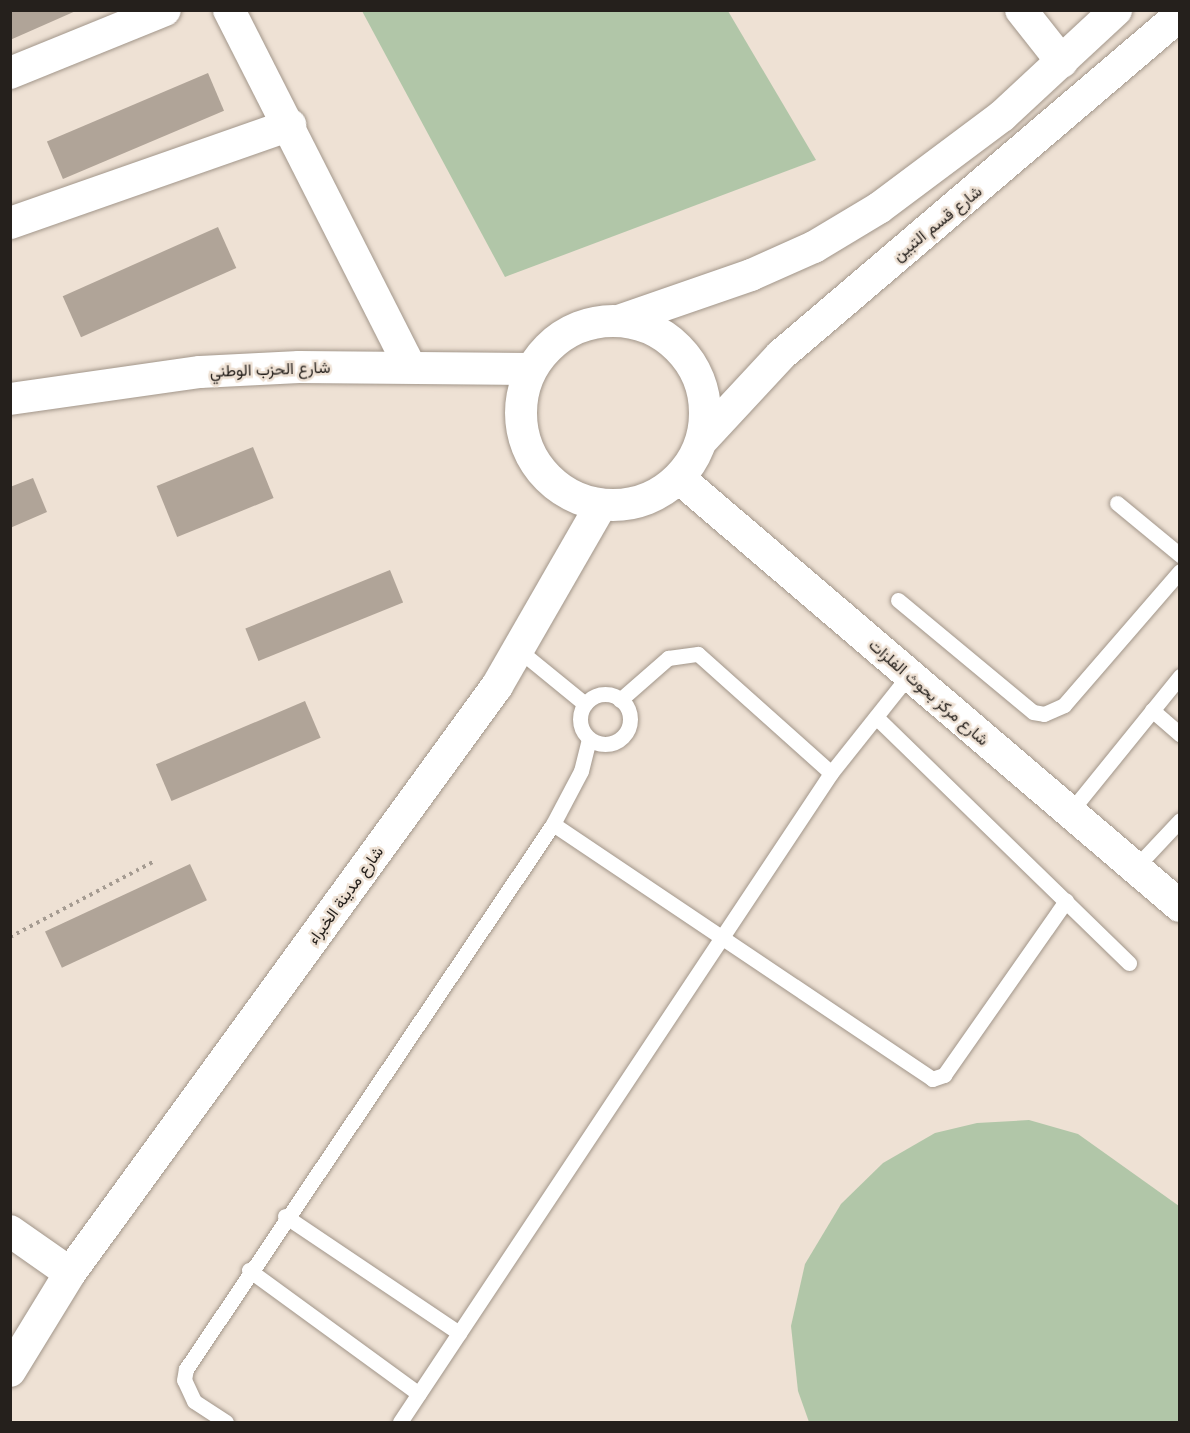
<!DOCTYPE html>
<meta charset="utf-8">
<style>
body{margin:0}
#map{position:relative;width:1190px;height:1433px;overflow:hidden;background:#eee1d4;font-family:"PT Sans",Vazirmatn,sans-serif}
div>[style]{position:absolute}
.green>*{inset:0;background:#b1c6a8}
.building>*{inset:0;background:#b0a498;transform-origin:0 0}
.path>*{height:4px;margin-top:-2px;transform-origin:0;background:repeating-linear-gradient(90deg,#a59b91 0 3px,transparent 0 7.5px)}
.roads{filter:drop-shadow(0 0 2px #a2968a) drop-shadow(0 0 2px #a2968a)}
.service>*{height:15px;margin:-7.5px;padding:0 7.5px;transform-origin:7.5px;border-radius:7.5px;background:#fff}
.service>.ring{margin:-7.5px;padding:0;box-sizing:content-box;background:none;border:15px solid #fff;border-radius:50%}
.minor>*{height:32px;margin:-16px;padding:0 16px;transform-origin:16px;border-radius:16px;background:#fff}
.minor>.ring{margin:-16px;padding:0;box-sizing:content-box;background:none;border:32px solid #fff;border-radius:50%}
span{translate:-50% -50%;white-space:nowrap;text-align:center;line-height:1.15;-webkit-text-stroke:5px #eee1d4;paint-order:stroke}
.street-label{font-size:16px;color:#25201c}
.frame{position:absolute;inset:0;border:12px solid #25201c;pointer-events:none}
</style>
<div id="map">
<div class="green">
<div style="clip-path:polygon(362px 11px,728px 11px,816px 160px,505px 277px)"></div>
<div style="clip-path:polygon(1029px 1120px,1078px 1134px,1179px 1206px,1179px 1422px,809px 1422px,798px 1391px,791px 1326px,805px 1264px,841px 1204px,883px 1163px,935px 1133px,977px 1123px)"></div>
</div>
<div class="building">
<div style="clip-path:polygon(10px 10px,78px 10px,10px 40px)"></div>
<div style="left:208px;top:73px;width:41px;height:175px;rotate:67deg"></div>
<div style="left:218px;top:227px;width:45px;height:170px;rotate:66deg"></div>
<div style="left:253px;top:447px;width:55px;height:104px;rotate:68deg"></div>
<div style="clip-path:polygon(33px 478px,47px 512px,10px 528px,10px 487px)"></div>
<div style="left:390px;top:570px;width:35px;height:156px;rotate:68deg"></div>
<div style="left:305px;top:701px;width:40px;height:162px;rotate:67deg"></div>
<div style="left:190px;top:864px;width:40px;height:160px;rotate:65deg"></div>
</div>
<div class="path">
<div style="left:10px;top:937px;width:164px;rotate:-27.7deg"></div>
</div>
<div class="roads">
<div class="service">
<div style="left:1117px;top:503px;width:82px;rotate:39.5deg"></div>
<div style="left:898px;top:600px;width:175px;rotate:39.7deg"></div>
<div style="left:1033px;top:712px;width:11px;rotate:10deg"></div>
<div style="left:1044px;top:714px;width:22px;rotate:-24deg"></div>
<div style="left:1064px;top:705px;width:177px;rotate:-49.1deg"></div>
<div style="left:520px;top:651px;width:84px;rotate:39.2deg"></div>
<div class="ring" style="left:580px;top:694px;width:35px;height:35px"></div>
<div style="left:620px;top:700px;width:64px;rotate:-41.2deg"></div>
<div style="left:668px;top:658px;width:30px;rotate:-8deg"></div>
<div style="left:698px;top:654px;width:178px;rotate:41.8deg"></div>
<div style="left:1152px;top:710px;width:37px;rotate:41deg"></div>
<div style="left:876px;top:717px;width:353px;rotate:44.2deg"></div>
<div style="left:1070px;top:812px;width:175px;rotate:-51deg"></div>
<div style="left:553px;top:824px;width:457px;rotate:33.9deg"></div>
<div style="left:932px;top:1079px;width:13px;rotate:-18deg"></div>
<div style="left:944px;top:1075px;width:213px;rotate:-55deg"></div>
<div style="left:1135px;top:868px;width:66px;rotate:-46.8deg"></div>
<div style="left:285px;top:1216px;width:210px;rotate:33.9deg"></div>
<div style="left:249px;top:1270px;width:210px;rotate:36.1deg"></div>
<div style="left:226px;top:1422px;width:38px;rotate:-147deg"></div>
<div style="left:194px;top:1401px;width:23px;rotate:-115deg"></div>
<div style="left:184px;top:1380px;width:11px;rotate:-80deg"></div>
<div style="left:186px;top:1369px;width:657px;rotate:-56.04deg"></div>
<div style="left:553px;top:824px;width:60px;rotate:-62.2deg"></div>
<div style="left:581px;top:771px;width:33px;rotate:-76deg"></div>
<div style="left:400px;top:1422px;width:779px;rotate:-56.41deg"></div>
<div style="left:831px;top:773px;width:125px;rotate:-51.5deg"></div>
</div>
<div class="minor">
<div style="left:229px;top:10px;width:400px;rotate:63.1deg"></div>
<div style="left:1021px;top:10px;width:66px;rotate:51.7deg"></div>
<div style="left:10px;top:73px;width:167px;rotate:-22.1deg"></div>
<div style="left:10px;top:223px;width:297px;rotate:-19.3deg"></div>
<div style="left:621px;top:320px;width:138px;rotate:-19.1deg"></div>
<div style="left:751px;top:275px;width:69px;rotate:-24deg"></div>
<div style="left:814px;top:247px;width:76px;rotate:-31deg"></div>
<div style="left:879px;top:208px;width:154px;rotate:-36.8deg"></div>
<div style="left:1002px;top:116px;width:156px;rotate:-42.9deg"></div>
<div class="ring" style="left:521px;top:321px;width:152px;height:152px"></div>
<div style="left:10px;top:399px;width:192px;rotate:-8.1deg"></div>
<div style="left:200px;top:372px;width:99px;rotate:-2.9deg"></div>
<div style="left:299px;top:367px;width:232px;rotate:0.5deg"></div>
<div style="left:703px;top:439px;width:115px;rotate:-47.1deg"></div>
<div style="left:781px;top:355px;width:524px;rotate:-40.44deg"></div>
<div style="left:679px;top:478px;width:659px;rotate:40.51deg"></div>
<div style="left:10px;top:1231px;width:73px;rotate:35deg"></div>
<div style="left:10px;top:1371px;width:115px;rotate:-58.5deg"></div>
<div style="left:70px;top:1273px;width:726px;rotate:-53.97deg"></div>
<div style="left:497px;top:686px;width:209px;rotate:-60.1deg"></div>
</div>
</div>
<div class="street-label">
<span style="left:937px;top:223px;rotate:-39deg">شارع قسم التبين</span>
<span style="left:270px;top:369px;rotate:-2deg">شارع الحزب الوطني</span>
<span style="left:929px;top:692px;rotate:41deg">شارع مركز بحوث الفلزات</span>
<span style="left:345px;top:895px;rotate:-54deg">شارع مدينة الخبراء</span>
</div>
<div class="frame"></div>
</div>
